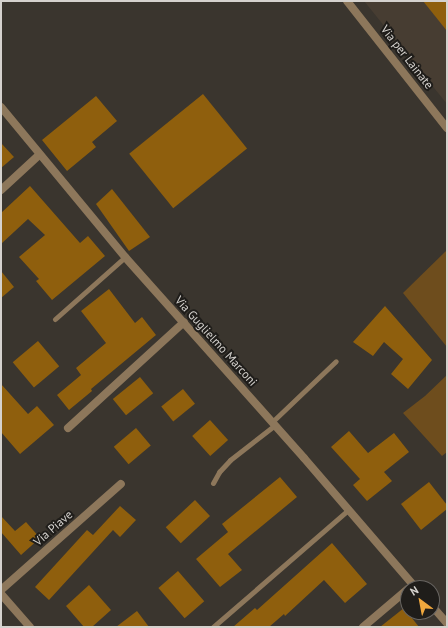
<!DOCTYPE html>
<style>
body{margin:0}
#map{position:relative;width:448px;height:628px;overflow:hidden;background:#3a352e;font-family:"PT Sans",sans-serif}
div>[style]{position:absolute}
.built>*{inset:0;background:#473d32}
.green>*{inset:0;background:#6e4d1d}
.building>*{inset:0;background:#8f5f0d;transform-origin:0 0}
.service>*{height:5px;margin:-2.5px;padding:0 2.5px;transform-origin:2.5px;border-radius:2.5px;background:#8d775b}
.minor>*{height:8px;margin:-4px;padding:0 4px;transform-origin:4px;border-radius:4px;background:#8d775b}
.tertiary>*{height:8px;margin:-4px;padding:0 4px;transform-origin:4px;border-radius:4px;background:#8d775b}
span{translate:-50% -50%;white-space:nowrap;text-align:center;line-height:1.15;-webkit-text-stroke:4px #1f1d1a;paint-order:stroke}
.street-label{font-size:12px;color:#d5d2ce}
.frame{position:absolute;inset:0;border:2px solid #d5d2ce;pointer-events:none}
.north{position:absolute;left:400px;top:580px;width:40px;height:40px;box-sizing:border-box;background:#1f1d1a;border:1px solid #686562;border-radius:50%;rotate:328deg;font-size:11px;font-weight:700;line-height:16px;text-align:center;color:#d5d2ce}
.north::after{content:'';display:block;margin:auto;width:14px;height:18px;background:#efa73d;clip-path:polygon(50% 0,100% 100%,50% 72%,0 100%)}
</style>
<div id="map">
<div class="built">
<div style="clip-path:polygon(364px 1px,447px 1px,447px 104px)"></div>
</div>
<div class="green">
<div style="clip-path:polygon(447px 250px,447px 347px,403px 293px)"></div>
<div style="clip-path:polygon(447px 375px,447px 452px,442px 456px,403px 413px,425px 396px)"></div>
</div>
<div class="building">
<div style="clip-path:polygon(423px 1px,447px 1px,447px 31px)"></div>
<div style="left:203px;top:94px;width:70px;height:95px;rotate:51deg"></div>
<div style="clip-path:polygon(96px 96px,117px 121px,92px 142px,96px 147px,67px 171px,42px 140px)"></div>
<div style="clip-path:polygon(1px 143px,14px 157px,1px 168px)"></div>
<div style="clip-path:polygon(30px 186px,80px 243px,88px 236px,105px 256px,52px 300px,36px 281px,39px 279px,19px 257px,45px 235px,28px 219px,1px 244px,1px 213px)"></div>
<div style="clip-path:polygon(112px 189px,150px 237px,129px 251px,96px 204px)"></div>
<div style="clip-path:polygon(1px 271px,14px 287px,1px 298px)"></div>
<div style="clip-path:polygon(109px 289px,135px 323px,142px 317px,156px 335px,91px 389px,92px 391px,69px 410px,57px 395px,81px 375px,76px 368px,106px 343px,81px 311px)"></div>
<div style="clip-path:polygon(385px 306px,432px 360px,408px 389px,391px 374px,403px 359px,384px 342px,373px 356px,353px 342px)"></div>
<div style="left:38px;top:341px;width:33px;height:33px;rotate:50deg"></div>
<div style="left:140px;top:377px;width:21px;height:35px;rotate:51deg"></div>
<div style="clip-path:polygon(1px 384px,28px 414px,37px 406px,54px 425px,20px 454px,1px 432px)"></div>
<div style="left:183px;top:389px;width:19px;height:28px;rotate:51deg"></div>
<div style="left:210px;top:420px;width:27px;height:24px;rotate:48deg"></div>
<div style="left:136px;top:428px;width:23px;height:29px;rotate:50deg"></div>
<div style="clip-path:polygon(349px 431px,368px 453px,394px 433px,409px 452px,384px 472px,392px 481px,367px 501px,353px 485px,360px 479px,331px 447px)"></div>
<div style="clip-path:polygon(280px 477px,297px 497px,228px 554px,242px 570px,220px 587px,196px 559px,228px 532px,222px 524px)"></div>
<div style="clip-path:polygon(429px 482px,447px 505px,447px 509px,421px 530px,401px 504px)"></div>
<div style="left:195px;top:500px;width:22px;height:40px;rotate:47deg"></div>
<div style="clip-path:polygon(120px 506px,136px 520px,120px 537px,113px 530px,49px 600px,35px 587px,87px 530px,93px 535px)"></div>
<div style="clip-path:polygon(1px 516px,15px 531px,26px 522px,40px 538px,21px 555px,1px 532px)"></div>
<div style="clip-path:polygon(332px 543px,367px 584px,345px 603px,324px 580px,285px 616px,284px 614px,269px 627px,233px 627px,255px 608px,257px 610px)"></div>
<div style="left:178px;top:571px;width:40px;height:26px;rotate:49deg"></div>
<div style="clip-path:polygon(89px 585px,111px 610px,92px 627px,84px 627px,66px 606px)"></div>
<div style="clip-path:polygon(404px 608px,419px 627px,380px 627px)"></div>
<div style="clip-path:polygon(137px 611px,149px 627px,116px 627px)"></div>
</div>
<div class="service">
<div style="left:55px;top:319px;width:94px;rotate:-41.5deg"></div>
<div style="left:272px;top:422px;width:88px;rotate:-43.6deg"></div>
<div style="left:213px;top:483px;width:13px;rotate:-61deg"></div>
<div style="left:219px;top:472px;width:16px;rotate:-47deg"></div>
<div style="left:230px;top:460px;width:57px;rotate:-37.9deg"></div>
<div style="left:213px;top:627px;width:180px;rotate:-40.9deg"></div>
</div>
<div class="minor">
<div style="left:1px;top:107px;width:195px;rotate:50.4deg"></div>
<div style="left:125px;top:257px;width:269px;rotate:48.3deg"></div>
<div style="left:304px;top:458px;width:172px;rotate:49.3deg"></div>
<div style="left:1px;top:190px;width:52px;rotate:-42.6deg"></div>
<div style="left:68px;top:428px;width:157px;rotate:-42.4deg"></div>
<div style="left:1px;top:590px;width:160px;rotate:-41.5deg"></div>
<div style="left:1px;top:594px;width:44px;rotate:48.7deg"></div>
<div style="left:432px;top:606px;width:23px;rotate:49deg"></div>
<div style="left:363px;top:627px;width:59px;rotate:-40.2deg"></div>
</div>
<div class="tertiary">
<div style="left:347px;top:1px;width:162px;rotate:51.8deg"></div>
</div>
<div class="street-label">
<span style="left:407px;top:57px;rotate:52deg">Via per Lainate</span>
<span style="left:216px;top:341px;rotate:48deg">Via Guglielmo Marconi</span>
<span style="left:53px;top:528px;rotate:-41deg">Via Piave</span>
</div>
<div class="frame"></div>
<div class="north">N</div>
</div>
